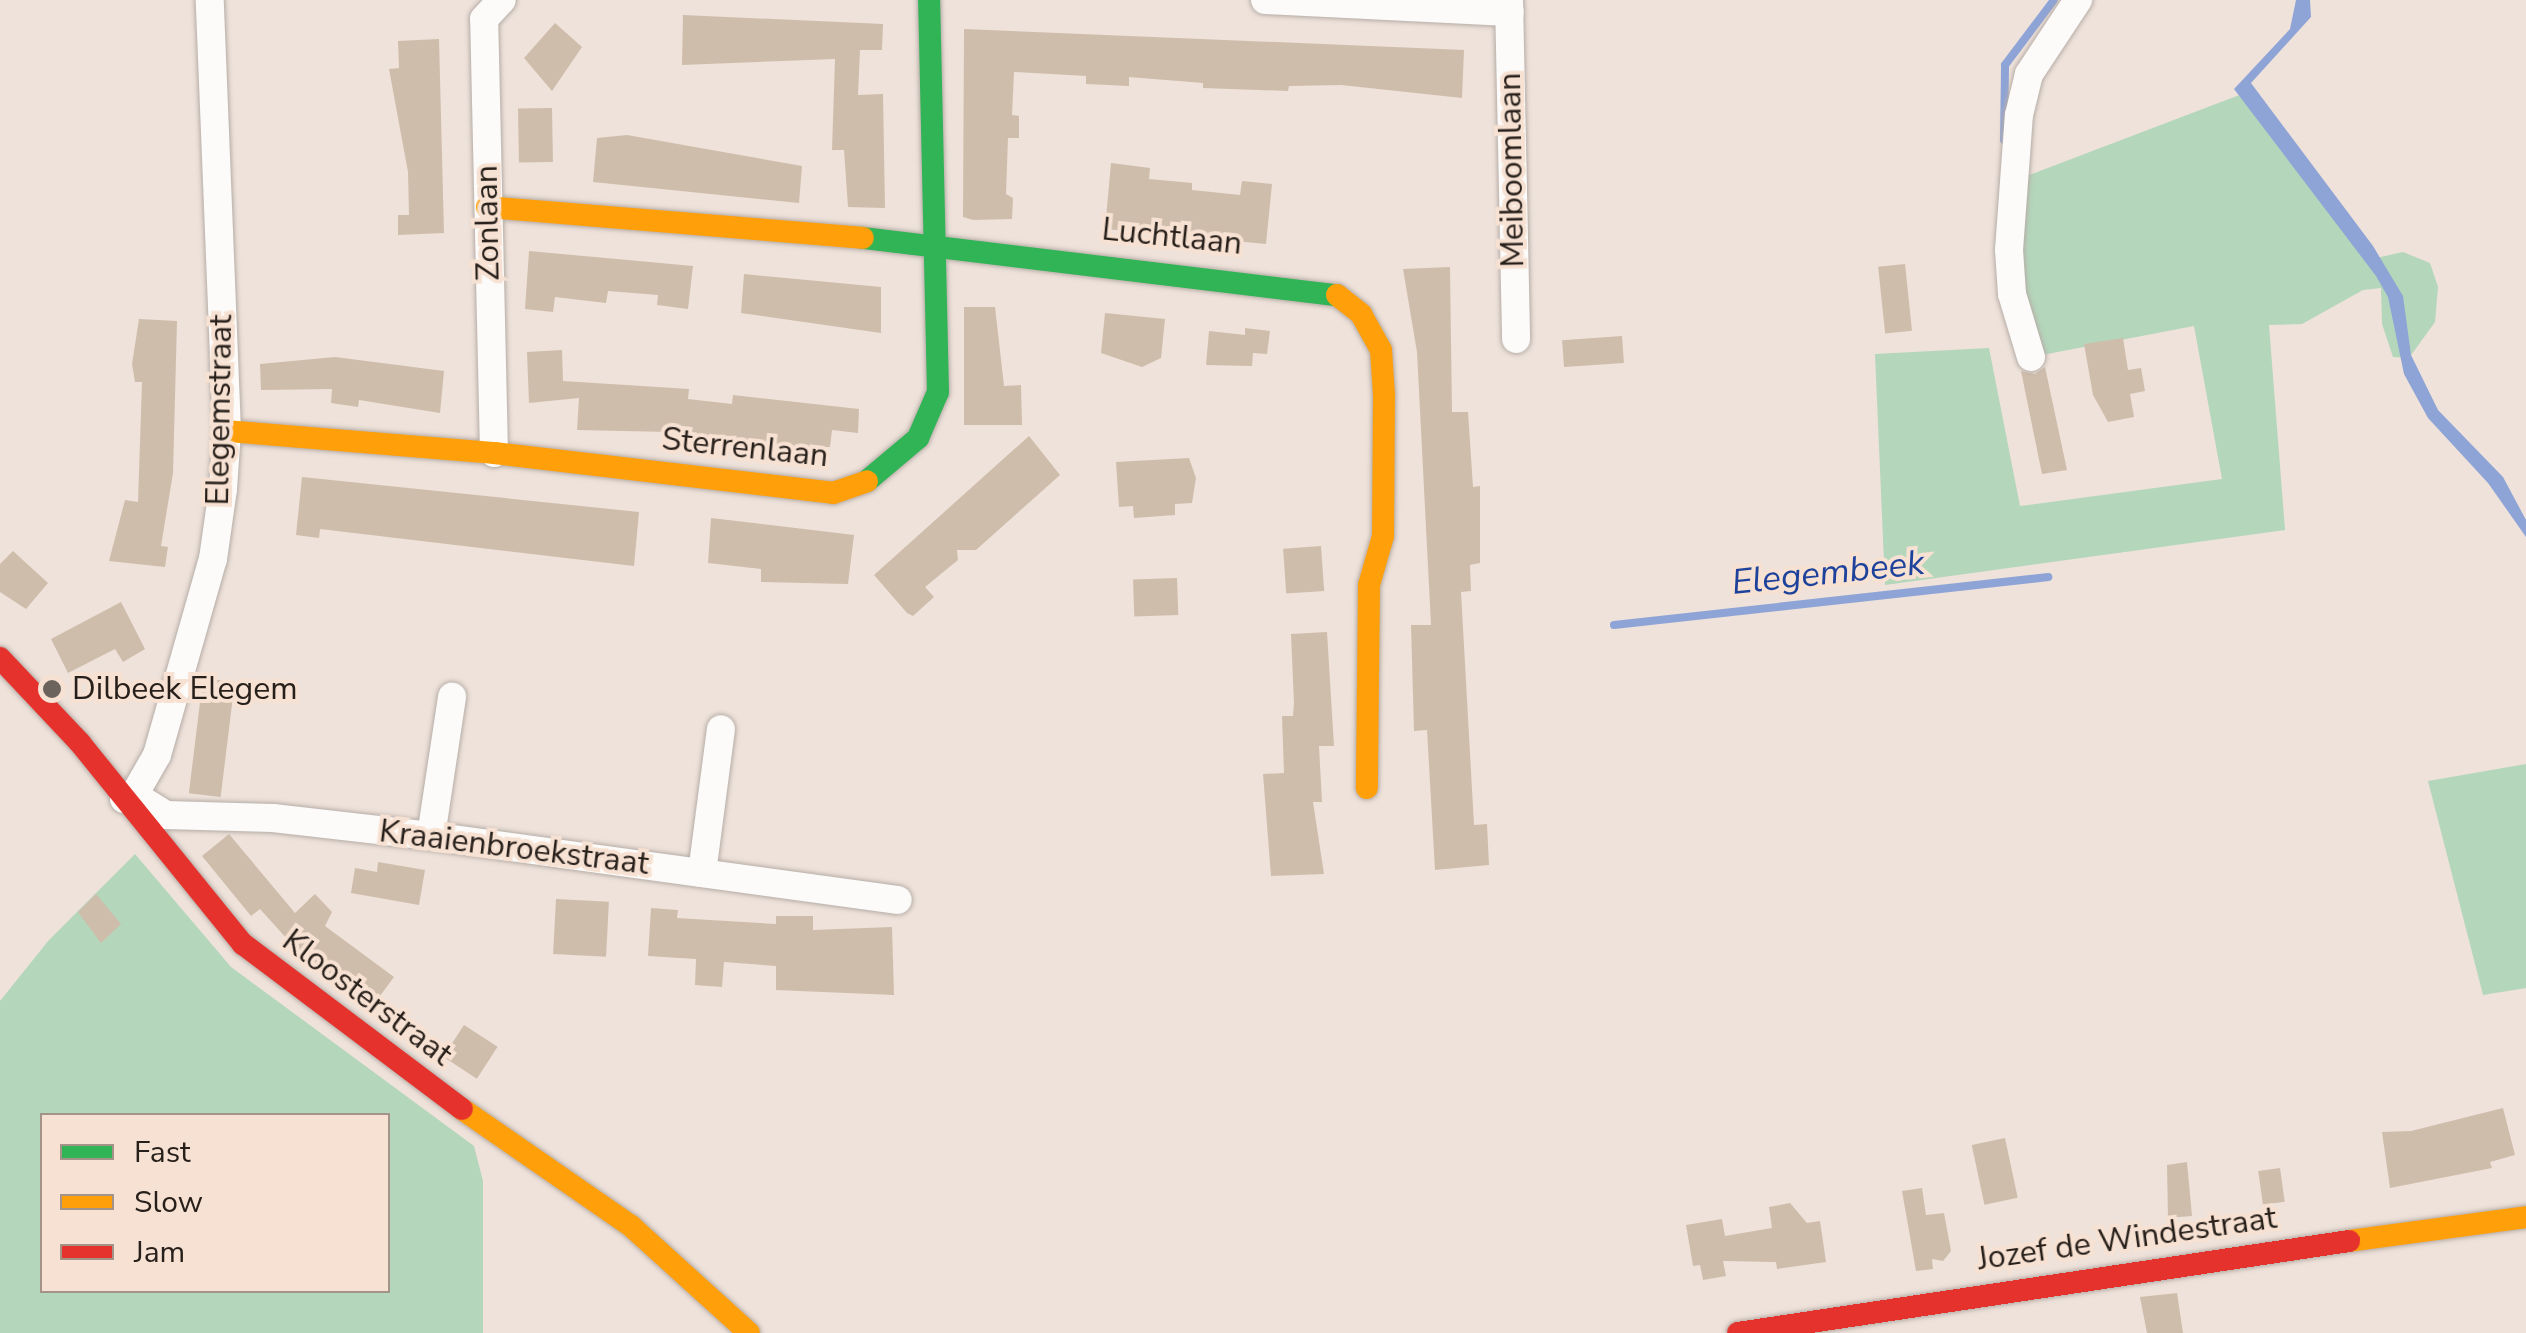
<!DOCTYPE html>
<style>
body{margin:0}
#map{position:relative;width:2526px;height:1333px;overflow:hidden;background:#eee2da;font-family:"Nunito Sans",sans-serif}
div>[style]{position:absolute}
.green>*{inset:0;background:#b4d6bb}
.water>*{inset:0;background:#8fa4d6}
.stream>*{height:8px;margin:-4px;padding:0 4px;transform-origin:4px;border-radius:4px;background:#8fa4d6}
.building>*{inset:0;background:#cfbdab;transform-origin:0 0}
.roads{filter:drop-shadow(0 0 2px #b6ada7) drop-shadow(0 0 2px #b6ada7)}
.street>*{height:28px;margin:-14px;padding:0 14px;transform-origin:14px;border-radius:14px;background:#fcfbf9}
.fast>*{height:22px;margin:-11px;padding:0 11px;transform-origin:11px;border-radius:11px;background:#30b455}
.slow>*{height:22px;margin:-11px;padding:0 11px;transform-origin:11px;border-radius:11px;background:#ff9f0a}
.jam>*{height:22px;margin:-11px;padding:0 11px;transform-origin:11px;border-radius:11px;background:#e5322d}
.dots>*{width:28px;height:28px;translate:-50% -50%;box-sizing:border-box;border:5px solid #f6e1d2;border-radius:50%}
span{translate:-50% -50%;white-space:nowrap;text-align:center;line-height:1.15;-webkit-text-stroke:8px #f6e1d2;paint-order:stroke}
.street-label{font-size:32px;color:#271f1a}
.poi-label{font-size:32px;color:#271f1a}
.left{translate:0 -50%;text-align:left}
.water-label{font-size:35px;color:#1e429b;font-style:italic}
.legend{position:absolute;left:40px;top:1113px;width:350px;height:180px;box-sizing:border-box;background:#f6e1d2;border:2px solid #a39388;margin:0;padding:12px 18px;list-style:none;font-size:30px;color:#271f1a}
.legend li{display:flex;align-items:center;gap:20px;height:50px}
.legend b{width:50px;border:2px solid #a39388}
</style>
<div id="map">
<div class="green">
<div style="clip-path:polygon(2242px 94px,2376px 258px,2403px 252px,2430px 263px,2438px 287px,2435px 322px,2409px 358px,2393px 357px,2382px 324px,2381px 288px,2363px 290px,2302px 324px,2269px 325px,2285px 530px,1885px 585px,1875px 354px,1989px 348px,2020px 506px,2222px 479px,2194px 326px,2042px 355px,2023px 291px,2024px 177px)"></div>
<div style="clip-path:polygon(2526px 764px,2526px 988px,2483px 995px,2428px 781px)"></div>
<div style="clip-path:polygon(evenodd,135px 854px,231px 967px,474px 1146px,483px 1181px,483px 1333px,0 1333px,0 1001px,49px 940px,135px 854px,42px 1116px,388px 1116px,388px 1290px,42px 1290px,42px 1116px)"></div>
</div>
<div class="water">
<div style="clip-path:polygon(2296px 0,2310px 0,2311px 17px,2251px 83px,2373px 246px,2403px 296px,2411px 355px,2438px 410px,2503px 477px,2526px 520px,2526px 537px,2488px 483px,2428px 418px,2404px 374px,2388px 297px,2376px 276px,2234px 89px,2290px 29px)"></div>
</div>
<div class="stream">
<div style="left:2004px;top:140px;width:75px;rotate:-89.2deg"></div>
<div style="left:2005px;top:65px;width:81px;rotate:-53deg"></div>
<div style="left:1614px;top:625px;width:437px;rotate:-6.3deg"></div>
</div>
<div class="building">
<div style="clip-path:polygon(683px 15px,883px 24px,882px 50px,860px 50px,858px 95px,883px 94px,885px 208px,848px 207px,844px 150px,832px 150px,835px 59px,682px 65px)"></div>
<div style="clip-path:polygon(555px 23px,582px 47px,552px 91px,524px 58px)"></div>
<div style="clip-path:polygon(964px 29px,1464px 50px,1462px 98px,1341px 85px,1289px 86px,1288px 91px,1203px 88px,1203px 83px,1129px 77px,1129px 86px,1086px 84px,1086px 76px,1014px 72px,1012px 115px,1019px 116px,1019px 138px,1008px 138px,1006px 194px,1013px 198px,1012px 219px,973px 220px,963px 217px)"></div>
<div style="clip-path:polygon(439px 39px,444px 233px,398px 235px,398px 215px,409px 215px,408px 172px,389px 69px,399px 68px,398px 41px)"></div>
<div style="left:552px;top:108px;width:54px;height:34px;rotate:89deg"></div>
<div style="clip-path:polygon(627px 135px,802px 166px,799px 203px,593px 182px,597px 138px)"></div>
<div style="clip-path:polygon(1111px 163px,1150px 168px,1149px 179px,1192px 183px,1192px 190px,1240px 195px,1242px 181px,1272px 184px,1266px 244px,1105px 229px)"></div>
<div style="clip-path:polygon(529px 251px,693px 266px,688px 309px,657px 305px,658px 295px,608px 291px,606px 303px,555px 297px,553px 312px,525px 309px)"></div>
<div style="left:1905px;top:264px;width:67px;height:27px;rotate:84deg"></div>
<div style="clip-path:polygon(1450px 267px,1452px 412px,1468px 412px,1473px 487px,1480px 486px,1480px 563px,1470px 565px,1471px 591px,1461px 592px,1474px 825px,1487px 824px,1489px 865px,1435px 870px,1427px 730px,1414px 731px,1411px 625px,1431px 625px,1417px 352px,1403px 269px)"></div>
<div style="clip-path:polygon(744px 274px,881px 287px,881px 333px,741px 313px)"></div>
<div style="clip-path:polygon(964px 307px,995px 307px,1004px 386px,1021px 385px,1022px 425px,964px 425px)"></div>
<div style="clip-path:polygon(1105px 313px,1165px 319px,1161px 358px,1142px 367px,1101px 353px)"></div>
<div style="clip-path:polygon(139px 319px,177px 321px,173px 473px,161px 546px,168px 547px,165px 567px,109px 561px,125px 500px,138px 502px,142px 382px,135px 382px,132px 364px)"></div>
<div style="clip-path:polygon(1245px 328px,1270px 331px,1267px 354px,1253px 353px,1252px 366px,1206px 365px,1209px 331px,1245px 335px)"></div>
<div style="left:1622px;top:336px;width:27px;height:60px;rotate:86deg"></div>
<div style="clip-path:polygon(2123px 338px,2128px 370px,2141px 368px,2145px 391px,2130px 394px,2134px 417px,2108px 422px,2093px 395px,2084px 344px)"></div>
<div style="clip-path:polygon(562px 350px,563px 381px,689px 389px,688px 399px,732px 404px,733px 395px,859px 409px,858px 433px,832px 430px,830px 447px,785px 447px,669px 432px,577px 430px,579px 398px,529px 403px,527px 352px)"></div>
<div style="clip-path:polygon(335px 357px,444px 371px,440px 413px,359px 400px,358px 407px,331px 403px,332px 389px,261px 390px,260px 364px)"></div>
<div style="clip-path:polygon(2045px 367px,2067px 470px,2042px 474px,2021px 371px,2035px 374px)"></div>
<div style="clip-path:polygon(1029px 436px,1060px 475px,976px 550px,957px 550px,958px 560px,925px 587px,934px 597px,913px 616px,907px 613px,874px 575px)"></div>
<div style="clip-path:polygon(1189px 458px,1196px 478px,1192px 503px,1175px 504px,1175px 515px,1134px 518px,1133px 506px,1119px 507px,1116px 462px)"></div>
<div style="clip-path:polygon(302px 477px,639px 512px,634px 566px,320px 529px,319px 538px,296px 535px)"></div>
<div style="clip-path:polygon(711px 518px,854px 535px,848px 584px,761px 582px,761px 569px,708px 563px)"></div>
<div style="left:1321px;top:546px;width:45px;height:38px;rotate:86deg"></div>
<div style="clip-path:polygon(13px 551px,48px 583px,26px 609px,0 592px,0 564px)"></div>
<div style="left:1177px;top:578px;width:37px;height:44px;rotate:88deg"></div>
<div style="clip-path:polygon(121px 602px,145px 649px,123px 662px,115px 649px,68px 673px,51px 639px)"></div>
<div style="clip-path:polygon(1327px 632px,1334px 746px,1319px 746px,1322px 802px,1313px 802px,1324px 874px,1271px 876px,1263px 774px,1284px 773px,1282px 716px,1293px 716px,1294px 703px,1291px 634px)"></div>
<div style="left:203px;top:678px;width:32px;height:116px;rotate:7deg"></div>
<div style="clip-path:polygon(229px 834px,295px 913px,315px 894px,332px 912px,325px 926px,394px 977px,374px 1004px,298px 951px,260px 909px,251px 916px,202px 856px)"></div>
<div style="clip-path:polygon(378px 862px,425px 870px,419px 905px,351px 893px,355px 868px,377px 872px)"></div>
<div style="clip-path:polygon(96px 894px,121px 924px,101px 943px,78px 912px)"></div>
<div style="left:556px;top:899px;width:53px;height:55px;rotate:3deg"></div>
<div style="clip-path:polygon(651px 908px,678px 910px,677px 918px,776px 924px,776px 916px,813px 916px,813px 930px,892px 927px,894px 995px,776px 990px,776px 966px,724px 962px,722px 987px,695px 985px,696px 959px,648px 956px)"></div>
<div style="left:464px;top:1025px;width:40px;height:38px;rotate:33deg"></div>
<div style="clip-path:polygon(2503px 1108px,2515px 1155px,2490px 1162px,2492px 1168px,2390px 1188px,2382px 1132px,2411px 1131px)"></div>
<div style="left:2005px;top:1138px;width:61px;height:34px;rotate:78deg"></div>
<div style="clip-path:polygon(2187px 1162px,2192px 1216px,2168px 1218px,2167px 1165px)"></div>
<div style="left:2280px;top:1168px;width:34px;height:22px;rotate:82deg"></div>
<div style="clip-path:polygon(1922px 1188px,1926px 1215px,1944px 1213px,1951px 1251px,1943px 1261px,1932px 1259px,1933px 1269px,1916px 1271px,1902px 1191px)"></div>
<div style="clip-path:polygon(1790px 1203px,1807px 1223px,1820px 1221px,1826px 1262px,1777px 1269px,1776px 1262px,1723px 1261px,1726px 1276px,1703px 1280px,1700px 1265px,1693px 1266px,1686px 1225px,1722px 1219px,1725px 1236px,1772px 1228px,1769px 1207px)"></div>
<div style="clip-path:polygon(2177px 1293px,2183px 1333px,2147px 1333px,2140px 1297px)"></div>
</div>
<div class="roads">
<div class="street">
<div style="left:1265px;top:0;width:245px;rotate:2.8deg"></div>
<div style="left:1509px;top:0;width:339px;rotate:88.8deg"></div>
<div style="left:2031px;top:357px;width:66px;rotate:-106.8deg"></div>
<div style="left:2012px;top:294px;width:44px;rotate:-93.9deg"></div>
<div style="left:2009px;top:250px;width:135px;rotate:-85.8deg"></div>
<div style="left:2019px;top:115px;width:42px;rotate:-76.3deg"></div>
<div style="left:2029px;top:74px;width:89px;rotate:-56.5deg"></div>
<div style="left:494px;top:453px;width:434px;rotate:-91.3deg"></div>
<div style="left:484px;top:19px;width:26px;rotate:-47deg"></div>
<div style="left:134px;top:795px;width:38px;rotate:32deg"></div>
<div style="left:166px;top:815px;width:107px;rotate:1.6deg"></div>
<div style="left:273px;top:818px;width:159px;rotate:6.5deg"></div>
<div style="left:431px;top:836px;width:471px;rotate:7.8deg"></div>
<div style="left:124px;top:799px;width:11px;rotate:-22deg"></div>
<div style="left:134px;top:795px;width:46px;rotate:-60.1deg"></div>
<div style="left:157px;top:755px;width:204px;rotate:-74.1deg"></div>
<div style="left:213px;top:559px;width:71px;rotate:-81.9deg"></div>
<div style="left:223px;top:489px;width:58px;rotate:-86.1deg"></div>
<div style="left:227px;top:431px;width:431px;rotate:-92.3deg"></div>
<div style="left:431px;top:836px;width:141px;rotate:-81.4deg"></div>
<div style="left:702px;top:873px;width:145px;rotate:-82.5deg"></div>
</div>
<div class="fast">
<div style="left:863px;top:238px;width:477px;rotate:6.9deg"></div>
<div style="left:867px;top:481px;width:67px;rotate:-40.1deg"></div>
<div style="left:918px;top:438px;width:50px;rotate:-66.5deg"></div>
<div style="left:938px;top:392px;width:392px;rotate:-91.3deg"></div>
</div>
<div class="slow">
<div style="left:487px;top:207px;width:377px;rotate:4.7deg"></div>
<div style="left:1337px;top:295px;width:31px;rotate:38deg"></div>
<div style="left:1361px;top:314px;width:41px;rotate:60.9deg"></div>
<div style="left:1381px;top:350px;width:45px;rotate:86.2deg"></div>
<div style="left:1384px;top:395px;width:141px;rotate:90.4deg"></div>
<div style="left:1383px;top:536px;width:51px;rotate:105.9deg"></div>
<div style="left:1369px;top:585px;width:203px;rotate:90.6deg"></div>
<div style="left:227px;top:431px;width:268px;rotate:4.7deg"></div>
<div style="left:494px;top:453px;width:341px;rotate:6.7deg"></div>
<div style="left:833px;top:493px;width:36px;rotate:-19deg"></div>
<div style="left:462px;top:1109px;width:206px;rotate:34.7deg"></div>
<div style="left:631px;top:1226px;width:159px;rotate:42.2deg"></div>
<div style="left:2349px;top:1241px;width:179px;rotate:-7.7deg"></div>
</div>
<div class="jam">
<div style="left:0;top:658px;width:117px;rotate:46.7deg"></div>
<div style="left:80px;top:743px;width:259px;rotate:51deg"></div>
<div style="left:243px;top:944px;width:274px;rotate:37deg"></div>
<div style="left:1738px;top:1333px;width:618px;rotate:-8.56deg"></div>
</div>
</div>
<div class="dots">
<div style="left:52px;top:689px;background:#6d635d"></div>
</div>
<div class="street-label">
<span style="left:1512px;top:170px;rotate:-91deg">Meiboomlaan</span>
<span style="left:488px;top:223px;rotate:-91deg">Zonlaan</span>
<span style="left:1172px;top:237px;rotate:6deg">Luchtlaan</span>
<span style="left:220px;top:410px;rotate:-89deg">Elegemstraat</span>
<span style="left:745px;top:448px;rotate:6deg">Sterrenlaan</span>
<span style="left:514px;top:848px;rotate:7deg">Kraaienbroekstraat</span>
<span style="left:367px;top:998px;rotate:37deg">Kloosterstraat</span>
<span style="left:2127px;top:1239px;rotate:-8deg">Jozef de Windestraat</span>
</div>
<div class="poi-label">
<span class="left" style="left:72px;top:689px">Dilbeek Elegem</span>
</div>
<div class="water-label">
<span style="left:1828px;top:573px;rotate:-6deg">Elegembeek</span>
</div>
<ul class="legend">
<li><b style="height:12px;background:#30b455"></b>Fast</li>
<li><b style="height:12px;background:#ff9f0a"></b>Slow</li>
<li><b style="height:12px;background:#e5322d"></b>Jam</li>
</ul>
</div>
